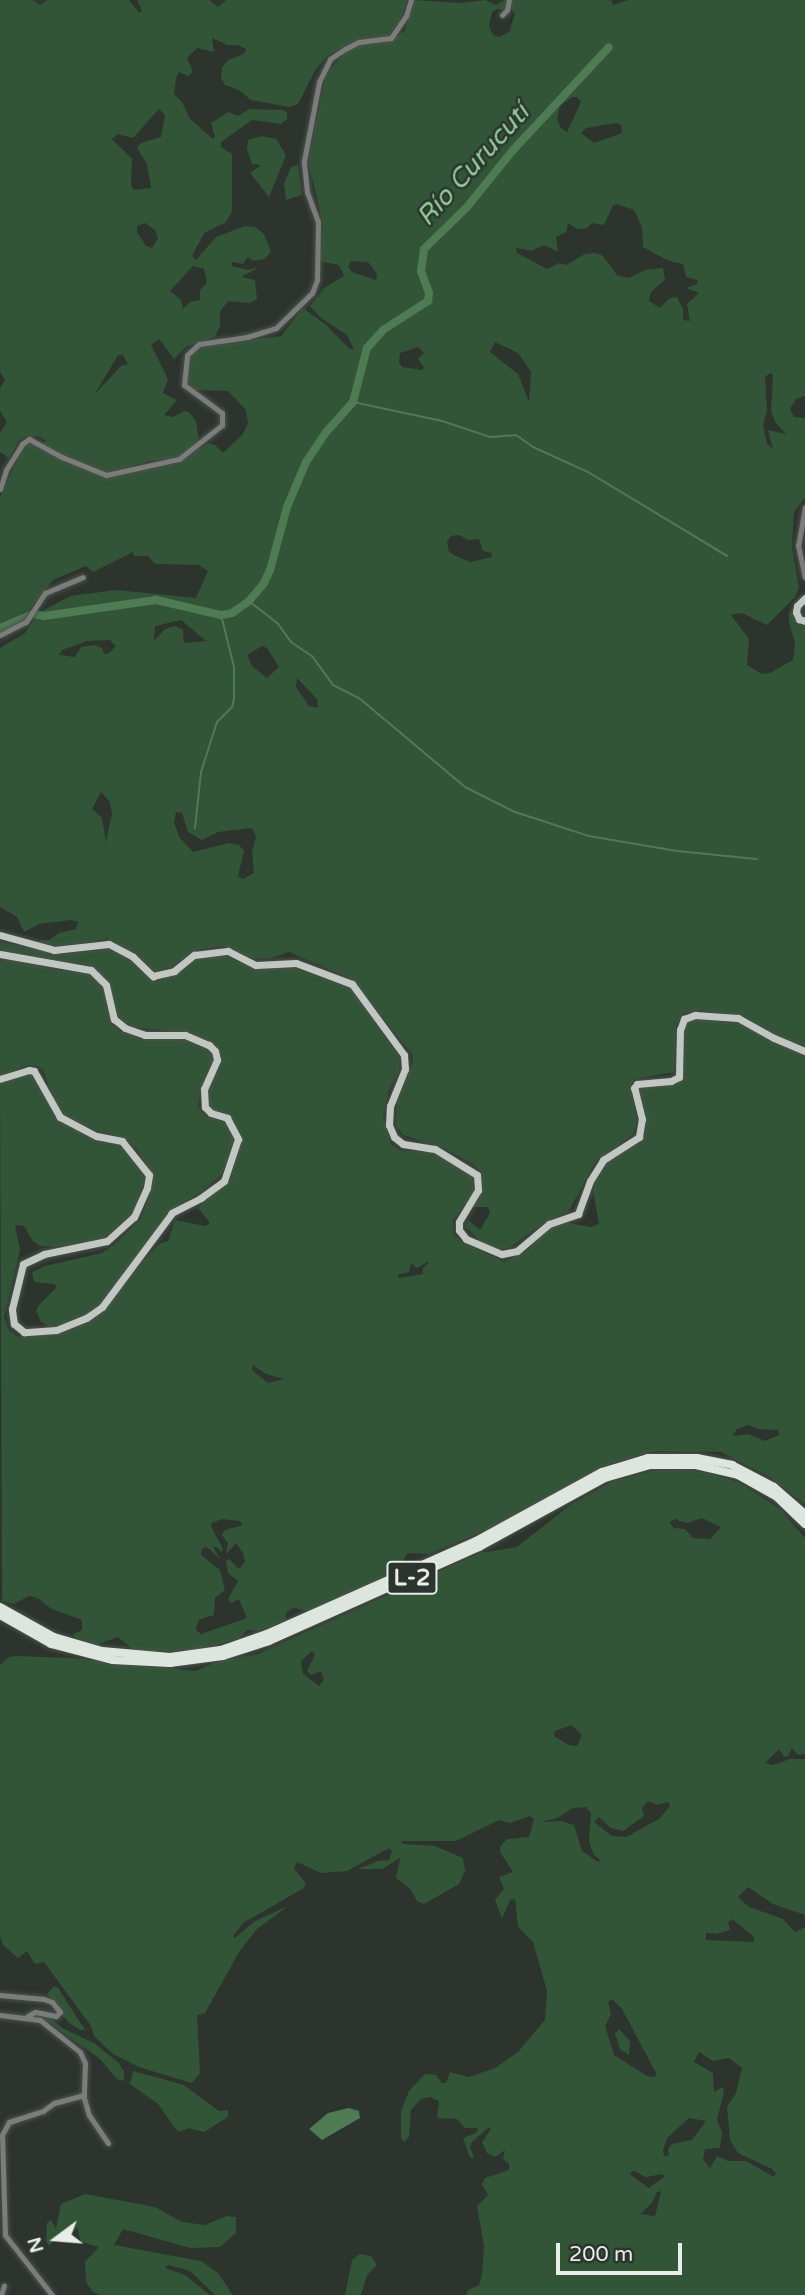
<!DOCTYPE html>
<meta charset="utf-8">
<style>
body{margin:0}
#map{position:relative;width:805px;height:2295px;overflow:hidden;background:#2d342e;font-family:"Varela Round",sans-serif}
div>[style]{position:absolute}
.green>*{inset:0;background:#315536}
.water>*{inset:0;background:#4f7b54}
.stream>*{height:2px;margin:-1px;padding:0 1px;transform-origin:1px;border-radius:1px;background:#4f7b54}
.river>*{height:8px;margin:-4px;padding:0 4px;transform-origin:4px;border-radius:4px;background:#4f7b54}
.roads{filter:drop-shadow(0 0 2px #4b524c) drop-shadow(0 0 2px #4b524c)}
.minor>*{height:5px;margin:-2.5px;padding:0 2.5px;transform-origin:2.5px;border-radius:2.5px;background:#7a7d7a}
.major>*{height:7px;margin:-3.5px;padding:0 3.5px;transform-origin:3.5px;border-radius:3.5px;background:#c1c8c1}
.highway>*{height:8px;margin:-4px;padding:0 4px;transform-origin:4px;border-radius:4px;background:#dde6de}
span{translate:-50% -50%;white-space:nowrap;text-align:center;line-height:1.15;-webkit-text-stroke:5px #2d342e;paint-order:stroke}
.shield-label span{padding:2px 5px;background:#2d342e;border:2px solid;border-radius:5px;-webkit-text-stroke-width:0}
.shield-label{font-size:23px;color:#e9ede9;font-weight:700}
.water-label{font-size:26px;color:#8ed296;font-style:italic}
.north{position:absolute;left:21px;top:2204px;width:70px;height:70px;-webkit-text-stroke:5px #2d342e;paint-order:stroke;rotate:254deg;font-size:19px;font-weight:700;line-height:28px;text-align:center;color:#e9ede9}
.north::after{content:'';display:block;margin:auto;width:24px;height:32px;background:#e9ede9;clip-path:polygon(50% 0,100% 100%,50% 72%,0 100%)}
.scale{position:absolute;left:556px;top:2243px;width:126px;height:32px;box-sizing:border-box;border:4px solid #e9ede9;border-top:0;padding-left:9px;font-size:21px;line-height:24px;white-space:nowrap;color:#e9ede9;-webkit-text-stroke:5px #2d342e;paint-order:stroke}
</style>
<div id="map">
<div class="green">
<div style="clip-path:polygon(evenodd,0 0,33px 0,40px 5px,47px 0,129px 0,139px 13px,142px 10px,137px 0,209px 0,218px 7px,226px 0,407px 0,400px 21px,389px 35px,381px 38px,386px 43px,405px 31px,414px 0,461px 3px,485px 0,496px 5px,505px 0,611px 0,613px 5px,629px 0,805px 0,805px 396px,796px 399px,790px 409px,794px 417px,805px 418px,805px 498px,794px 512px,792px 548px,799px 587px,795px 597px,767px 625px,742px 613px,731px 615px,749px 639px,747px 665px,762px 674px,770px 673px,793px 660px,795px 643px,789px 623px,789px 612px,792px 611px,796px 623px,805px 626px,805px 1046px,781px 1038px,746px 1017px,701px 1010px,684px 1013px,676px 1025px,674px 1072px,635px 1079px,631px 1085px,637px 1122px,633px 1134px,595px 1162px,569px 1211px,542px 1224px,509px 1248px,497px 1249px,483px 1243px,465px 1227px,468px 1220px,480px 1230px,490px 1213px,488px 1207px,473px 1207px,481px 1187px,481px 1172px,473px 1164px,446px 1149px,403px 1135px,396px 1126px,397px 1100px,413px 1062px,412px 1054px,352px 979px,289px 952px,269px 959px,253px 958px,223px 946px,196px 950px,171px 967px,155px 971px,108px 938px,78px 944px,45px 946px,38px 941px,49px 940px,59px 933px,76px 929px,78px 922px,71px 920px,39px 924px,24px 932px,17px 917px,0 907px,0 648px,25px 633px,40px 612px,71px 596px,116px 590px,196px 598px,208px 571px,199px 565px,155px 564px,148px 556px,134px 556px,133px 552px,93px 572px,86px 566px,53px 580px,16px 626px,0 632px,0 497px,25px 444px,41px 445px,46px 441px,38px 436px,27px 436px,19px 440px,9px 458px,0 452px,0 433px,7px 422px,0 411px,0 388px,5px 380px,0 372px,0 0,497px 9px,511px 9px,515px 14px,509px 32px,499px 37px,493px 35px,489px 26px,492px 12px,497px 9px,0 0,212px 38px,227px 45px,238px 45px,246px 49px,244px 54px,228px 60px,222px 67px,221px 78px,225px 85px,239px 90px,251px 100px,289px 107px,298px 104px,316px 69px,327px 56px,343px 47px,346px 51px,326px 75px,308px 161px,323px 224px,321px 258px,323px 262px,339px 265px,344px 276px,324px 288px,310px 306px,321px 318px,347px 335px,354px 349px,350px 349px,325px 324px,303px 308px,281px 336px,199px 347px,190px 356px,187px 382px,195px 390px,228px 391px,246px 410px,248px 423px,243px 434px,223px 453px,215px 445px,208px 443px,177px 463px,109px 472px,149px 461px,173px 459px,186px 454px,199px 441px,196px 421px,189px 412px,184px 411px,173px 417px,164px 415px,177px 400px,163px 393px,168px 379px,151px 345px,159px 339px,174px 359px,187px 346px,215px 337px,220px 326px,220px 312px,228px 301px,250px 303px,257px 299px,255px 280px,241px 277px,259px 267px,248px 270px,232px 266px,232px 262px,243px 264px,248px 257px,253px 261px,264px 259px,271px 252px,264px 234px,255px 227px,245px 226px,216px 237px,196px 260px,192px 256px,204px 233px,226px 222px,232px 212px,232px 154px,221px 147px,221px 142px,252px 120px,281px 124px,287px 119px,287px 112px,283px 110px,249px 109px,238px 116px,228px 112px,211px 123px,215px 136px,213px 139px,190px 119px,182px 102px,174px 94px,176px 78px,179px 72px,188px 76px,193px 72px,187px 58px,197px 48px,214px 52px,212px 38px,0 0,572px 97px,577px 97px,581px 102px,567px 132px,561px 128px,557px 119px,560px 106px,572px 97px,0 0,159px 109px,165px 115px,161px 137px,141px 143px,137px 148px,147px 164px,151px 188px,134px 190px,131px 185px,132px 159px,112px 139px,118px 134px,133px 138px,159px 109px,0 0,616px 123px,621px 125px,622px 133px,594px 143px,581px 133px,586px 128px,616px 123px,0 0,617px 204px,634px 210px,642px 227px,643px 247px,669px 261px,683px 264px,686px 277px,698px 280px,697px 284px,686px 288px,699px 293px,687px 304px,690px 321px,683px 320px,683px 309px,677px 297px,670px 298px,660px 308px,649px 301px,651px 292px,665px 280px,663px 268px,645px 270px,629px 278px,617px 275px,602px 255px,594px 253px,585px 254px,566px 265px,559px 263px,547px 269px,517px 253px,516px 248px,532px 251px,544px 245px,558px 252px,556px 237px,566px 232px,568px 223px,577px 229px,587px 228px,592px 223px,604px 225px,613px 205px,617px 204px,0 0,145px 223px,155px 230px,158px 238px,152px 248px,146px 246px,137px 232px,137px 226px,145px 223px,0 0,351px 261px,368px 262px,377px 274px,376px 280px,352px 272px,348px 267px,351px 261px,0 0,193px 266px,204px 269px,207px 283px,200px 290px,200px 300px,190px 302px,183px 309px,181px 300px,170px 291px,193px 266px,0 0,495px 342px,518px 353px,531px 372px,529px 402px,518px 374px,490px 352px,495px 342px,0 0,418px 347px,424px 353px,418px 359px,424px 367px,422px 370px,402px 367px,399px 362px,400px 353px,418px 347px,0 0,118px 355px,123px 355px,128px 364px,121px 366px,94px 395px,118px 355px,0 0,770px 373px,773px 375px,771px 411px,775px 422px,786px 434px,768px 430px,773px 449px,767px 444px,763px 425px,767px 411px,765px 377px,770px 373px,0 0,459px 535px,468px 540px,479px 539px,483px 551px,492px 553px,492px 557px,470px 562px,454px 555px,449px 552px,447px 542px,451px 536px,459px 535px,0 0,181px 620px,206px 641px,184px 643px,183px 630px,175px 626px,165px 629px,154px 641px,155px 626px,181px 620px,0 0,110px 640px,116px 646px,108px 654px,104px 654px,102px 648px,96px 645px,81px 647px,75px 657px,59px 655px,62px 650px,87px 641px,110px 640px,0 0,262px 646px,267px 648px,279px 667px,267px 678px,252px 666px,247px 655px,262px 646px,0 0,297px 678px,317px 699px,318px 708px,309px 706px,296px 687px,297px 678px,0 0,101px 792px,110px 802px,112px 814px,106px 842px,102px 818px,92px 809px,101px 792px,0 0,176px 812px,182px 813px,188px 832px,202px 840px,218px 832px,252px 828px,256px 837px,252px 852px,254px 873px,243px 879px,238px 876px,244px 851px,239px 845px,229px 843px,193px 852px,180px 838px,174px 823px,176px 812px)"></div>
<div style="clip-path:polygon(262px 136px,276px 139px,286px 155px,269px 197px,250px 173px,261px 165px,252px 164px,247px 149px,248px 140px)"></div>
<div style="clip-path:polygon(298px 165px,302px 195px,286px 200px,284px 184px,291px 167px)"></div>
<div style="clip-path:polygon(evenodd,0 942px,62px 954px,111px 949px,135px 963px,154px 982px,171px 977px,195px 958px,224px 955px,256px 970px,288px 966px,351px 988px,400px 1058px,399px 1072px,388px 1092px,383px 1116px,391px 1144px,401px 1151px,434px 1152px,472px 1175px,474px 1193px,453px 1220px,453px 1234px,463px 1243px,504px 1262px,528px 1250px,549px 1227px,568px 1223px,591px 1227px,599px 1224px,593px 1190px,598px 1173px,607px 1161px,638px 1143px,646px 1130px,637px 1088px,650px 1083px,674px 1084px,683px 1078px,685px 1022px,693px 1019px,737px 1023px,805px 1055px,805px 1504px,770px 1477px,721px 1452px,653px 1451px,601px 1467px,509px 1520px,429px 1554px,408px 1553px,396px 1571px,309px 1611px,293px 1608px,286px 1613px,285px 1621px,260px 1631px,247px 1630px,239px 1638px,199px 1650px,136px 1652px,118px 1637px,96px 1645px,74px 1637px,74px 1634px,82px 1630px,82px 1620px,50px 1608px,38px 1598px,29px 1596px,14px 1604px,2px 1601px,0 1082px,30px 1073px,60px 1122px,96px 1139px,124px 1145px,145px 1178px,134px 1212px,104px 1238px,61px 1247px,40px 1246px,32px 1240px,24px 1226px,15px 1225px,20px 1250px,4px 1317px,9px 1330px,18px 1337px,57px 1333px,90px 1321px,159px 1244px,168px 1241px,175px 1220px,205px 1226px,210px 1223px,198px 1208px,229px 1178px,242px 1141px,227px 1117px,213px 1110px,208px 1102px,208px 1088px,221px 1063px,214px 1044px,185px 1033px,128px 1026px,119px 1017px,109px 989px,106px 996px,108px 1013px,112px 1025px,119px 1030px,142px 1039px,182px 1038px,211px 1051px,213px 1061px,200px 1089px,198px 1107px,205px 1115px,226px 1123px,234px 1137px,235px 1145px,221px 1175px,202px 1191px,171px 1210px,100px 1306px,84px 1317px,52px 1328px,41px 1322px,36px 1311px,38px 1306px,57px 1287px,54px 1284px,34px 1282px,32px 1272px,45px 1266px,102px 1253px,114px 1245px,141px 1219px,152px 1187px,152px 1174px,136px 1148px,125px 1139px,89px 1128px,64px 1116px,57px 1107px,43px 1070px,37px 1066px,27px 1065px,0 1076px,0 961px,15px 960px,62px 971px,66px 968px,0 950px,0 942px,427px 1262px,429px 1262px,423px 1268px,423px 1274px,398px 1278px,398px 1275px,409px 1272px,411px 1263px,417px 1268px,427px 1262px,0 942px,253px 1365px,266px 1374px,284px 1379px,268px 1383px,252px 1370px,253px 1365px,0 942px,748px 1425px,758px 1429px,778px 1430px,779px 1435px,765px 1441px,748px 1434px,732px 1436px,737px 1429px,748px 1425px,0 942px,222px 1519px,240px 1521px,243px 1525px,225px 1530px,222px 1535px,228px 1543px,226px 1554px,236px 1543px,243px 1553px,245px 1562px,239px 1569px,229px 1559px,226px 1561px,228px 1573px,238px 1581px,228px 1599px,231px 1603px,239px 1599px,247px 1618px,201px 1634px,196px 1630px,197px 1624px,200px 1619px,214px 1615px,215px 1598px,225px 1590px,220px 1570px,201px 1555px,202px 1549px,207px 1547px,220px 1559px,213px 1547px,217px 1547px,221px 1552px,223px 1549px,211px 1526px,212px 1523px,222px 1519px)"></div>
<div style="clip-path:polygon(evenodd,685px 1470px,708px 1473px,740px 1483px,780px 1509px,805px 1538px,805px 1754px,798px 1755px,792px 1748px,788px 1756px,784px 1757px,779px 1749px,765px 1763px,773px 1765px,790px 1759px,805px 1759px,805px 1915px,773px 1904px,748px 1887px,738px 1897px,749px 1907px,783px 1919px,795px 1932px,805px 1927px,805px 2295px,466px 2295px,468px 2290px,479px 2285px,482px 2274px,484px 2246px,477px 2206px,488px 2195px,482px 2184px,485px 2178px,509px 2170px,509px 2164px,503px 2159px,505px 2150px,495px 2157px,487px 2153px,482px 2142px,491px 2129px,489px 2127px,472px 2142px,470px 2147px,474px 2157px,470px 2158px,463px 2138px,476px 2133px,478px 2128px,465px 2128px,457px 2119px,437px 2118px,439px 2101px,430px 2097px,421px 2099px,411px 2110px,409px 2137px,404px 2142px,401px 2138px,401px 2111px,409px 2091px,425px 2074px,436px 2075px,442px 2083px,446px 2083px,450px 2072px,469px 2077px,495px 2068px,518px 2052px,545px 2020px,547px 1991px,533px 1942px,518px 1927px,515px 1899px,510px 1900px,502px 1919px,495px 1900px,504px 1889px,499px 1877px,513px 1872px,500px 1852px,500px 1847px,507px 1839px,529px 1837px,534px 1819px,530px 1816px,510px 1823px,499px 1820px,456px 1841px,401px 1841px,403px 1844px,435px 1846px,463px 1858px,465px 1871px,459px 1884px,424px 1904px,417px 1901px,410px 1889px,396px 1878px,400px 1858px,382px 1869px,358px 1869px,378px 1861px,389px 1860px,392px 1851px,389px 1848px,347px 1871px,321px 1873px,297px 1862px,294px 1869px,306px 1883px,304px 1888px,243px 1923px,233px 1936px,235px 1938px,255px 1921px,288px 1906px,257px 1929px,239px 1952px,205px 2013px,197px 2015px,200px 2073px,192px 2083px,185px 2081px,139px 2067px,113px 2054px,94px 2036px,91px 2026px,44px 1962px,35px 1964px,27px 1951px,18px 1958px,3px 1945px,0 1936px,0 1665px,9px 1657px,15px 1656px,73px 1658px,195px 1671px,219px 1661px,258px 1654px,480px 1553px,517px 1547px,569px 1506px,613px 1481px,653px 1471px,685px 1470px,702px 1518px,721px 1527px,710px 1539px,693px 1538px,685px 1529px,674px 1528px,669px 1522px,675px 1519px,688px 1523px,702px 1518px,685px 1470px,312px 1651px,315px 1655px,307px 1671px,311px 1675px,321px 1671px,324px 1680px,319px 1686px,303px 1674px,301px 1661px,312px 1651px,685px 1470px,571px 1725px,582px 1735px,577px 1746px,569px 1745px,554px 1736px,555px 1731px,571px 1725px,685px 1470px,648px 1801px,657px 1805px,668px 1802px,670px 1806px,659px 1819px,626px 1837px,612px 1836px,594px 1822px,599px 1817px,611px 1828px,623px 1831px,644px 1816px,642px 1808px,648px 1801px,685px 1470px,586px 1807px,591px 1813px,589px 1841px,594px 1855px,600px 1860px,598px 1862px,582px 1851px,574px 1825px,561px 1821px,540px 1822px,557px 1818px,573px 1808px,586px 1807px,685px 1470px,732px 1919px,754px 1937px,754px 1942px,706px 1940px,706px 1933px,716px 1934px,730px 1930px,728px 1922px,732px 1919px,685px 1470px,612px 1999px,622px 2009px,656px 2073px,655px 2077px,647px 2076px,614px 2055px,605px 2026px,611px 2014px,608px 2002px,612px 1999px,685px 1470px,699px 2052px,713px 2061px,729px 2058px,742px 2068px,736px 2093px,727px 2107px,730px 2140px,738px 2153px,772px 2169px,776px 2173px,774px 2177px,746px 2161px,728px 2161px,717px 2156px,710px 2168px,703px 2159px,705px 2149px,720px 2148px,722px 2132px,717px 2120px,724px 2092px,723px 2087px,714px 2092px,713px 2073px,694px 2062px,699px 2052px,685px 1470px,689px 2118px,706px 2121px,692px 2140px,672px 2144px,668px 2149px,669px 2155px,664px 2156px,663px 2150px,667px 2138px,689px 2118px,685px 1470px,634px 2171px,646px 2177px,663px 2174px,664px 2177px,649px 2188px,632px 2176px,630px 2173px,634px 2171px,685px 1470px,661px 2191px,655px 2216px,640px 2214px,652px 2203px,657px 2192px,661px 2191px)"></div>
<div style="clip-path:polygon(54px 1986px,58px 1988px,85px 2030px,80px 2030px,68px 2022px,47px 1994px)"></div>
<div style="clip-path:polygon(39px 2015px,49px 2017px,62px 2028px,94px 2043px,119px 2063px,124px 2072px,124px 2081px,117px 2079px,100px 2059px)"></div>
<div style="clip-path:polygon(619px 2029px,630px 2041px,629px 2055px,620px 2049px,615px 2034px)"></div>
<div style="clip-path:polygon(133px 2071px,184px 2085px,219px 2111px,228px 2110px,228px 2117px,204px 2132px,189px 2128px,178px 2132px,158px 2104px,130px 2084px)"></div>
<div style="clip-path:polygon(85px 2194px,155px 2207px,182px 2222px,205px 2225px,227px 2216px,236px 2217px,236px 2233px,220px 2247px,190px 2248px,123px 2229px,114px 2245px,201px 2261px,218px 2273px,233px 2295px,215px 2295px,190px 2271px,168px 2265px,165px 2268px,185px 2275px,210px 2295px,100px 2295px,93px 2292px,86px 2282px,85px 2262px,99px 2247px,81px 2242px,77px 2227px,68px 2240px,55px 2239px,49px 2246px,46px 2241px,47px 2223px,51px 2220px,56px 2229px,61px 2204px)"></div>
<div style="clip-path:polygon(359px 2254px,371px 2256px,377px 2265px,367px 2275px,361px 2295px,345px 2295px,352px 2260px)"></div>
</div>
<div class="water">
<div style="clip-path:polygon(349px 2108px,359px 2111px,360px 2118px,322px 2140px,309px 2129px,328px 2113px)"></div>
</div>
<div class="stream">
<div style="left:353px;top:402px;width:91px;rotate:12.1deg"></div>
<div style="left:442px;top:421px;width:51px;rotate:18.4deg"></div>
<div style="left:490px;top:437px;width:26px;rotate:-4deg"></div>
<div style="left:516px;top:435px;width:21px;rotate:35deg"></div>
<div style="left:533px;top:447px;width:60px;rotate:24.4deg"></div>
<div style="left:588px;top:472px;width:162px;rotate:31.1deg"></div>
<div style="left:727px;top:556px;width:14px;rotate:-150deg"></div>
<div style="left:249px;top:601px;width:37px;rotate:38deg"></div>
<div style="left:278px;top:624px;width:22px;rotate:54deg"></div>
<div style="left:291px;top:642px;width:25px;rotate:34deg"></div>
<div style="left:312px;top:656px;width:36px;rotate:54deg"></div>
<div style="left:333px;top:685px;width:29px;rotate:27deg"></div>
<div style="left:359px;top:698px;width:138px;rotate:40deg"></div>
<div style="left:465px;top:787px;width:56px;rotate:26.6deg"></div>
<div style="left:515px;top:812px;width:78px;rotate:18deg"></div>
<div style="left:589px;top:836px;width:89px;rotate:9.7deg"></div>
<div style="left:677px;top:851px;width:80px;rotate:5.7deg"></div>
<div style="left:195px;top:828px;width:56px;rotate:-83.9deg"></div>
<div style="left:201px;top:772px;width:52px;rotate:-72.3deg"></div>
<div style="left:217px;top:722px;width:21px;rotate:-45deg"></div>
<div style="left:232px;top:707px;width:8px;rotate:-76deg"></div>
<div style="left:234px;top:699px;width:32px;rotate:-90deg"></div>
<div style="left:234px;top:667px;width:54px;rotate:-104deg"></div>
</div>
<div class="river">
<div style="left:0;top:628px;width:36px;rotate:-23deg"></div>
<div style="left:33px;top:614px;width:11px;rotate:10deg"></div>
<div style="left:44px;top:616px;width:113px;rotate:-8.1deg"></div>
<div style="left:156px;top:600px;width:67px;rotate:13deg"></div>
<div style="left:221px;top:615px;width:11px;rotate:-10deg"></div>
<div style="left:232px;top:613px;width:21px;rotate:-35deg"></div>
<div style="left:249px;top:601px;width:23px;rotate:-50deg"></div>
<div style="left:264px;top:583px;width:14px;rotate:-65deg"></div>
<div style="left:270px;top:570px;width:65px;rotate:-74.9deg"></div>
<div style="left:287px;top:507px;width:49px;rotate:-67.1deg"></div>
<div style="left:306px;top:462px;width:37px;rotate:-56deg"></div>
<div style="left:327px;top:431px;width:39px;rotate:-48deg"></div>
<div style="left:353px;top:402px;width:56px;rotate:-75.5deg"></div>
<div style="left:367px;top:348px;width:24px;rotate:-48deg"></div>
<div style="left:383px;top:330px;width:54px;rotate:-32.8deg"></div>
<div style="left:428px;top:301px;width:8px;rotate:-83deg"></div>
<div style="left:429px;top:293px;width:23px;rotate:-110deg"></div>
<div style="left:421px;top:271px;width:22px;rotate:-82deg"></div>
<div style="left:424px;top:249px;width:60px;rotate:-44.3deg"></div>
<div style="left:467px;top:207px;width:75px;rotate:-51deg"></div>
<div style="left:514px;top:149px;width:139px;rotate:-47deg"></div>
</div>
<div class="roads">
<div class="minor">
<div style="left:502px;top:15px;width:7px;rotate:-45deg"></div>
<div style="left:507px;top:10px;width:10px;rotate:-79deg"></div>
<div style="left:0;top:489px;width:20px;rotate:-72deg"></div>
<div style="left:6px;top:470px;width:31px;rotate:-58deg"></div>
<div style="left:22px;top:444px;width:9px;rotate:-36deg"></div>
<div style="left:29px;top:439px;width:38px;rotate:29deg"></div>
<div style="left:62px;top:457px;width:48px;rotate:22.2deg"></div>
<div style="left:106px;top:475px;width:75px;rotate:-12.4deg"></div>
<div style="left:179px;top:459px;width:55px;rotate:-38.3deg"></div>
<div style="left:222px;top:425px;width:12px;rotate:-90deg"></div>
<div style="left:222px;top:413px;width:47px;rotate:-143.6deg"></div>
<div style="left:184px;top:385px;width:30px;rotate:-84deg"></div>
<div style="left:187px;top:355px;width:16px;rotate:-43deg"></div>
<div style="left:199px;top:344px;width:49px;rotate:-8.3deg"></div>
<div style="left:247px;top:337px;width:30px;rotate:-17deg"></div>
<div style="left:276px;top:328px;width:50px;rotate:-44.2deg"></div>
<div style="left:312px;top:293px;width:14px;rotate:-69deg"></div>
<div style="left:317px;top:280px;width:58px;rotate:-89deg"></div>
<div style="left:318px;top:222px;width:32px;rotate:-110deg"></div>
<div style="left:307px;top:192px;width:31px;rotate:-96deg"></div>
<div style="left:304px;top:161px;width:80px;rotate:-79.2deg"></div>
<div style="left:319px;top:82px;width:25px;rotate:-64deg"></div>
<div style="left:330px;top:59px;width:18px;rotate:-34deg"></div>
<div style="left:345px;top:49px;width:16px;rotate:-27deg"></div>
<div style="left:359px;top:42px;width:32px;rotate:-7deg"></div>
<div style="left:391px;top:38px;width:27px;rotate:-56deg"></div>
<div style="left:406px;top:16px;width:17px;rotate:-73deg"></div>
<div style="left:805px;top:507px;width:39px;rotate:100deg"></div>
<div style="left:798px;top:545px;width:33px;rotate:78deg"></div>
<div style="left:0;top:635px;width:29px;rotate:-27deg"></div>
<div style="left:26px;top:622px;width:35px;rotate:-57deg"></div>
<div style="left:45px;top:593px;width:41px;rotate:-22.8deg"></div>
<div style="left:0;top:1995px;width:44px;rotate:5.2deg"></div>
<div style="left:44px;top:1999px;width:9px;rotate:21deg"></div>
<div style="left:52px;top:2002px;width:13px;rotate:51deg"></div>
<div style="left:60px;top:2012px;width:6px;rotate:135deg"></div>
<div style="left:56px;top:2016px;width:21px;rotate:-169deg"></div>
<div style="left:35px;top:2012px;width:10px;rotate:151deg"></div>
<div style="left:0;top:2015px;width:40px;rotate:7.1deg"></div>
<div style="left:40px;top:2020px;width:51px;rotate:38.7deg"></div>
<div style="left:80px;top:2052px;width:12px;rotate:66deg"></div>
<div style="left:85px;top:2063px;width:35px;rotate:92deg"></div>
<div style="left:84px;top:2098px;width:18px;rotate:74deg"></div>
<div style="left:89px;top:2115px;width:34px;rotate:56deg"></div>
<div style="left:1px;top:2295px;width:10px;rotate:-73deg"></div>
<div style="left:52px;top:2295px;width:76px;rotate:-128.1deg"></div>
<div style="left:5px;top:2235px;width:100px;rotate:-91.7deg"></div>
<div style="left:2px;top:2135px;width:15px;rotate:-62deg"></div>
<div style="left:9px;top:2122px;width:36px;rotate:-18deg"></div>
<div style="left:43px;top:2111px;width:14px;rotate:-36deg"></div>
<div style="left:54px;top:2103px;width:31px;rotate:-15deg"></div>
</div>
<div class="major">
<div style="left:805px;top:598px;width:11px;rotate:135deg"></div>
<div style="left:797px;top:606px;width:6px;rotate:99deg"></div>
<div style="left:796px;top:612px;width:8px;rotate:67deg"></div>
<div style="left:799px;top:619px;width:6px;rotate:18deg"></div>
<div style="left:0;top:935px;width:56px;rotate:15.5deg"></div>
<div style="left:54px;top:950px;width:55px;rotate:-6.2deg"></div>
<div style="left:109px;top:944px;width:27px;rotate:28deg"></div>
<div style="left:133px;top:957px;width:28px;rotate:44deg"></div>
<div style="left:153px;top:976px;width:22px;rotate:-13deg"></div>
<div style="left:174px;top:971px;width:26px;rotate:-39deg"></div>
<div style="left:194px;top:955px;width:34px;rotate:-7deg"></div>
<div style="left:228px;top:951px;width:31px;rotate:27deg"></div>
<div style="left:256px;top:965px;width:40px;rotate:-2.9deg"></div>
<div style="left:296px;top:963px;width:60px;rotate:20.6deg"></div>
<div style="left:352px;top:984px;width:88px;rotate:53.8deg"></div>
<div style="left:404px;top:1055px;width:14px;rotate:86deg"></div>
<div style="left:405px;top:1069px;width:40px;rotate:112deg"></div>
<div style="left:390px;top:1106px;width:19px;rotate:93deg"></div>
<div style="left:389px;top:1125px;width:13px;rotate:67deg"></div>
<div style="left:394px;top:1137px;width:11px;rotate:38deg"></div>
<div style="left:403px;top:1144px;width:32px;rotate:9deg"></div>
<div style="left:435px;top:1149px;width:49px;rotate:31.8deg"></div>
<div style="left:477px;top:1175px;width:15px;rotate:86deg"></div>
<div style="left:478px;top:1190px;width:37px;rotate:121deg"></div>
<div style="left:459px;top:1222px;width:8px;rotate:90deg"></div>
<div style="left:459px;top:1230px;width:11px;rotate:52deg"></div>
<div style="left:466px;top:1239px;width:39px;rotate:23deg"></div>
<div style="left:502px;top:1254px;width:15px;rotate:-11deg"></div>
<div style="left:517px;top:1251px;width:42px;rotate:-40.2deg"></div>
<div style="left:549px;top:1224px;width:31px;rotate:-19deg"></div>
<div style="left:578px;top:1214px;width:35px;rotate:-70deg"></div>
<div style="left:590px;top:1181px;width:25px;rotate:-58deg"></div>
<div style="left:603px;top:1160px;width:43px;rotate:-32.6deg"></div>
<div style="left:639px;top:1137px;width:18px;rotate:-81deg"></div>
<div style="left:642px;top:1119px;width:32px;rotate:-104deg"></div>
<div style="left:634px;top:1088px;width:5px;rotate:-53deg"></div>
<div style="left:637px;top:1084px;width:34px;rotate:-5deg"></div>
<div style="left:671px;top:1081px;width:9px;rotate:-27deg"></div>
<div style="left:679px;top:1077px;width:47px;rotate:-88.8deg"></div>
<div style="left:680px;top:1030px;width:12px;rotate:-70deg"></div>
<div style="left:684px;top:1019px;width:12px;rotate:-20deg"></div>
<div style="left:695px;top:1015px;width:43px;rotate:4deg"></div>
<div style="left:738px;top:1018px;width:41px;rotate:29.1deg"></div>
<div style="left:774px;top:1038px;width:34px;rotate:23deg"></div>
<div style="left:0;top:954px;width:92px;rotate:10deg"></div>
<div style="left:91px;top:970px;width:21px;rotate:45deg"></div>
<div style="left:106px;top:985px;width:35px;rotate:77deg"></div>
<div style="left:114px;top:1019px;width:14px;rotate:39deg"></div>
<div style="left:125px;top:1028px;width:21px;rotate:19deg"></div>
<div style="left:145px;top:1035px;width:40px"></div>
<div style="left:185px;top:1035px;width:26px;rotate:23deg"></div>
<div style="left:209px;top:1045px;width:8px;rotate:45deg"></div>
<div style="left:215px;top:1051px;width:9px;rotate:77deg"></div>
<div style="left:217px;top:1060px;width:32px;rotate:114deg"></div>
<div style="left:204px;top:1089px;width:18px;rotate:87deg"></div>
<div style="left:205px;top:1107px;width:8px;rotate:45deg"></div>
<div style="left:211px;top:1113px;width:17px;rotate:17deg"></div>
<div style="left:227px;top:1118px;width:24px;rotate:62deg"></div>
<div style="left:238px;top:1139px;width:44px;rotate:108.4deg"></div>
<div style="left:224px;top:1181px;width:29px;rotate:144deg"></div>
<div style="left:201px;top:1198px;width:33px;rotate:153deg"></div>
<div style="left:172px;top:1213px;width:117px;rotate:126.7deg"></div>
<div style="left:102px;top:1307px;width:19px;rotate:145deg"></div>
<div style="left:86px;top:1318px;width:32px;rotate:158deg"></div>
<div style="left:56px;top:1330px;width:32px;rotate:176deg"></div>
<div style="left:24px;top:1332px;width:13px;rotate:-141deg"></div>
<div style="left:14px;top:1324px;width:15px;rotate:-98deg"></div>
<div style="left:12px;top:1309px;width:46px;rotate:-76.3deg"></div>
<div style="left:23px;top:1264px;width:23px;rotate:-25deg"></div>
<div style="left:44px;top:1254px;width:64px;rotate:-11.7deg"></div>
<div style="left:107px;top:1241px;width:36px;rotate:-42deg"></div>
<div style="left:134px;top:1217px;width:32px;rotate:-66deg"></div>
<div style="left:147px;top:1188px;width:13px;rotate:-81deg"></div>
<div style="left:149px;top:1175px;width:43px;rotate:-128.5deg"></div>
<div style="left:122px;top:1141px;width:26px;rotate:-169deg"></div>
<div style="left:96px;top:1136px;width:41px;rotate:-152.2deg"></div>
<div style="left:60px;top:1117px;width:53px;rotate:-119.5deg"></div>
<div style="left:34px;top:1071px;width:5px;rotate:-169deg"></div>
<div style="left:29px;top:1070px;width:30px;rotate:163deg"></div>
</div>
<div class="highway">
<div style="left:0;top:1607px;width:62px;rotate:29.1deg"></div>
<div style="left:54px;top:1637px;width:50px;rotate:16.3deg"></div>
<div style="left:102px;top:1651px;width:68px;rotate:5deg"></div>
<div style="left:170px;top:1657px;width:51px;rotate:-7.8deg"></div>
<div style="left:221px;top:1650px;width:49px;rotate:-19.2deg"></div>
<div style="left:267px;top:1634px;width:229px;rotate:-24deg"></div>
<div style="left:476px;top:1541px;width:144px;rotate:-28.7deg"></div>
<div style="left:602px;top:1472px;width:48px;rotate:-16.9deg"></div>
<div style="left:648px;top:1458px;width:49px"></div>
<div style="left:697px;top:1458px;width:36px;rotate:11deg"></div>
<div style="left:732px;top:1465px;width:47px;rotate:27.6deg"></div>
<div style="left:774px;top:1487px;width:41px;rotate:41.1deg"></div>
<div style="left:0;top:1615px;width:59px;rotate:29.6deg"></div>
<div style="left:51px;top:1644px;width:64px;rotate:14.5deg"></div>
<div style="left:113px;top:1660px;width:57px;rotate:3deg"></div>
<div style="left:170px;top:1663px;width:53px;rotate:-7.5deg"></div>
<div style="left:223px;top:1656px;width:48px;rotate:-18.1deg"></div>
<div style="left:269px;top:1641px;width:230px;rotate:-24.1deg"></div>
<div style="left:479px;top:1547px;width:144px;rotate:-28.7deg"></div>
<div style="left:605px;top:1478px;width:47px;rotate:-16.1deg"></div>
<div style="left:650px;top:1465px;width:46px"></div>
<div style="left:696px;top:1465px;width:43px;rotate:13.4deg"></div>
<div style="left:738px;top:1475px;width:45px;rotate:29.4deg"></div>
<div style="left:777px;top:1497px;width:39px;rotate:44deg"></div>
</div>
</div>
<div class="shield-label">
<span style="left:412px;top:1578px">L-2</span>
</div>
<div class="water-label">
<span style="left:473px;top:165px;rotate:-48deg">Río Curucutí</span>
</div>
<div class="north">N</div>
<div class="scale">200 m</div>
</div>
